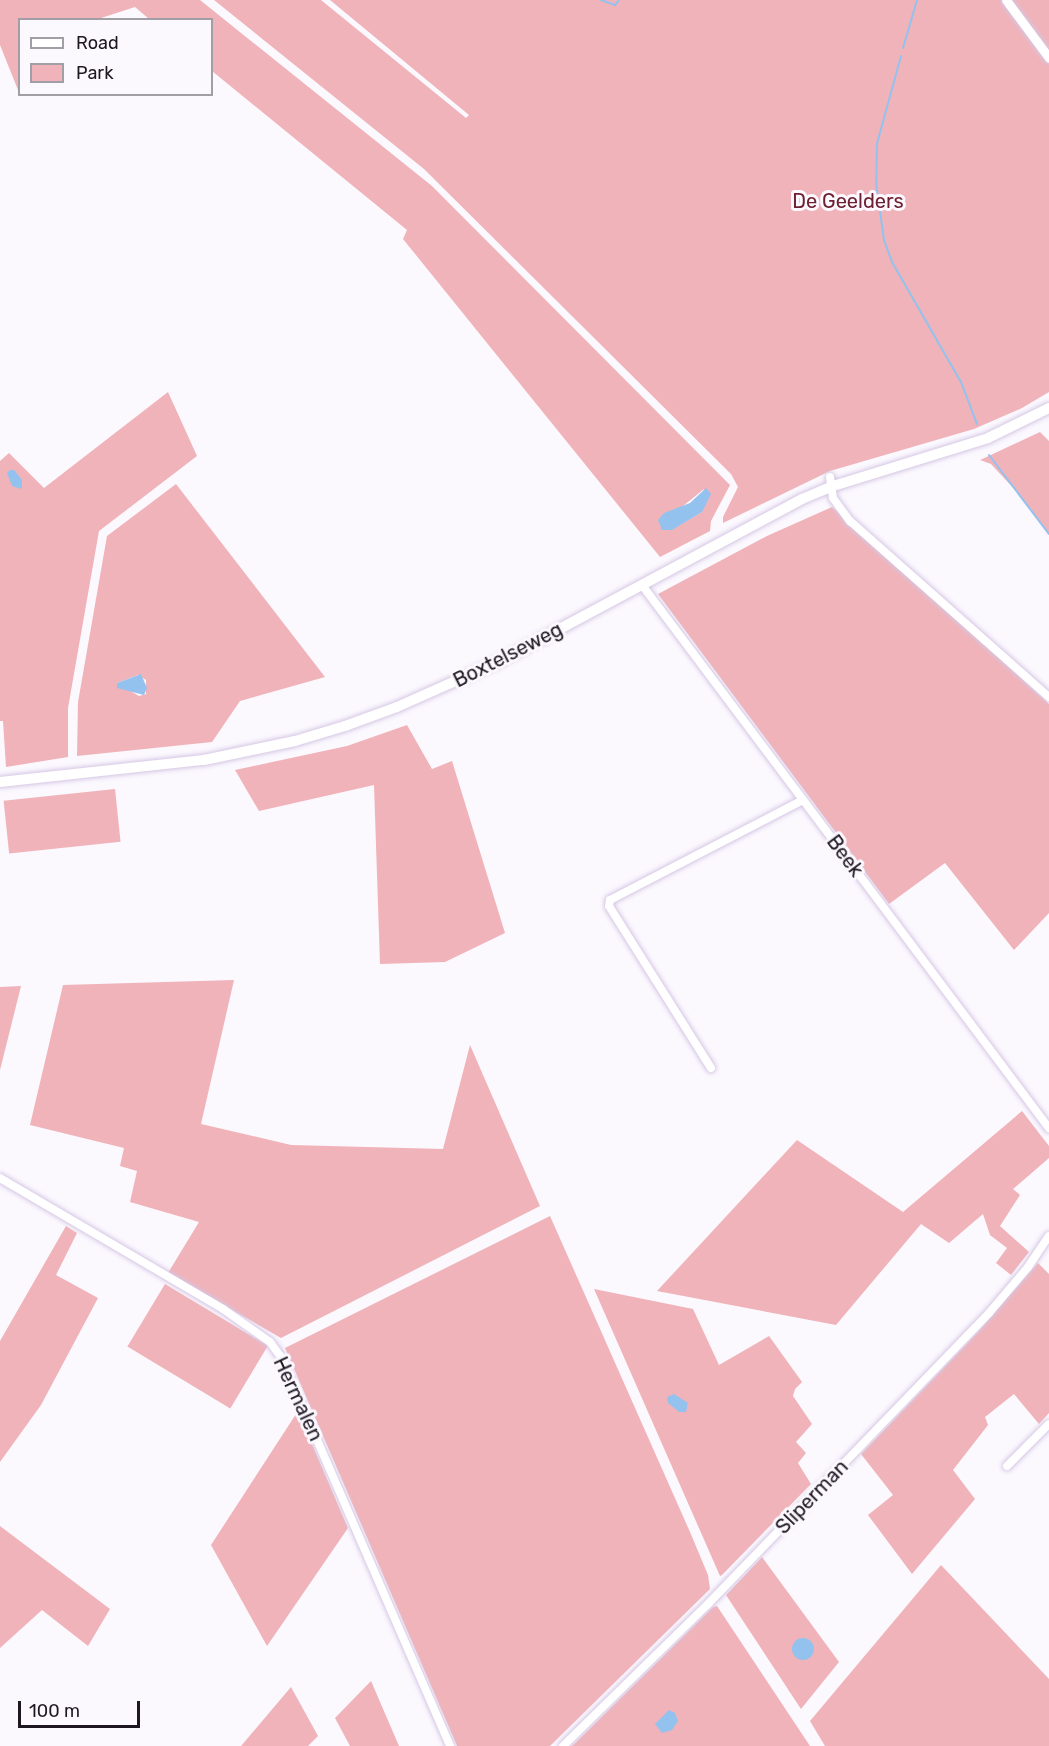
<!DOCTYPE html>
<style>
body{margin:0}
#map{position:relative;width:1049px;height:1746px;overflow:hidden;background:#fbf8fe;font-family:Rubik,sans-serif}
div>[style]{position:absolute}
.green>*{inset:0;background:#f0b3b9;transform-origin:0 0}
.water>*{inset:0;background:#93c2ef}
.round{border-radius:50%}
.stream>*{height:2px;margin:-1px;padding:0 1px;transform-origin:1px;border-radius:1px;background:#93c2ef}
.roads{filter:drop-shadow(0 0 2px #d6c7e4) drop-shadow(0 0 2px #d6c7e4)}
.minor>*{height:8px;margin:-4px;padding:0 4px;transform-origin:4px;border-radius:4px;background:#fff}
.tertiary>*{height:9px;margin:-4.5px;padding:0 4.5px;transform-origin:4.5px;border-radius:4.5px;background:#fff}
.secondary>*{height:10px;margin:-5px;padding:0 5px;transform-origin:5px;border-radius:5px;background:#fff}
span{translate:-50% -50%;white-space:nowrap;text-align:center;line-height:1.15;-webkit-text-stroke:6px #fbf8fe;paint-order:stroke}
.park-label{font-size:20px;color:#6e2030}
.street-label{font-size:20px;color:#1d1722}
.legend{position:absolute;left:18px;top:18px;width:195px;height:78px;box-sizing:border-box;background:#fbf8fe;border:2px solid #a29ea6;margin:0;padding:8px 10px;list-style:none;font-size:18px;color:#1d1722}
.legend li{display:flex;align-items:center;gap:12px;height:30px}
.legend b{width:30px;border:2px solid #a29ea6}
.scale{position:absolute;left:18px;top:1701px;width:122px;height:27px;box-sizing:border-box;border:3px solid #1d1722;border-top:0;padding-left:8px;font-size:18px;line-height:21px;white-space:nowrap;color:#1d1722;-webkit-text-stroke:4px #fbf8fe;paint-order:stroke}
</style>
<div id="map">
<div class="green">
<div style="clip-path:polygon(evenodd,0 0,200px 0,432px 186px,730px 485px,711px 521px,710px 531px,660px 557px,403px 239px,407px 230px,212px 71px,212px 20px,149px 19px,135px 7px,98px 19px,20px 20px,18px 90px,0 45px,0 0,704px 489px,702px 512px,671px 530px,662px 530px,683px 506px,704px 489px)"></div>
<div style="clip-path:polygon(214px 0,321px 0,466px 118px,469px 115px,330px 0,1049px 0,1049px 392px,1022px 408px,974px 429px,830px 471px,723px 523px,723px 517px,738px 487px,731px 474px,424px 169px)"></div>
<div style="clip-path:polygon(168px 392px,197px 456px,99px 531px,68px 708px,68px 757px,6px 767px,3px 721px,0 721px,0 461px,9px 453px,44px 488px)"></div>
<div style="clip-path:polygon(1040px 432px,1049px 441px,1049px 534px,1017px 492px,991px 464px,980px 460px)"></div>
<div style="clip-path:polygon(evenodd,176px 484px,325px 677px,240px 701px,212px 742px,77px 756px,78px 702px,107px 536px,176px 484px,138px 675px,146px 680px,146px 694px,139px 696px,117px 683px,138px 675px)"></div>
<div style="clip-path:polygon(832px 507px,1049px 704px,1049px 913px,1014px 950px,945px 863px,889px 904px,658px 594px,767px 536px)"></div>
<div style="clip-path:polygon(407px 725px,432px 769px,452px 761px,505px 933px,445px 962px,380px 964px,374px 785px,259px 811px,235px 770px,347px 746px)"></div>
<div style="left:115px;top:789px;width:53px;height:112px;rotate:84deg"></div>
<div style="clip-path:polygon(234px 980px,201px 1124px,291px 1145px,443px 1149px,470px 1045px,540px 1206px,281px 1338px,168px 1273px,199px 1222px,130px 1202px,137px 1171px,120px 1166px,124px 1148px,30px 1125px,63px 985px)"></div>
<div style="clip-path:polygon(21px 986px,0 1070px,0 987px)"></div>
<div style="clip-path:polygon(1022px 1111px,1049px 1146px,1049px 1158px,1013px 1189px,1020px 1195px,1000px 1226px,1029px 1252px,1011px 1275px,996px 1263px,1007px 1248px,990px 1235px,983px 1214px,949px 1243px,921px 1224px,836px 1325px,657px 1291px,797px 1140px,903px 1212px)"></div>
<div style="clip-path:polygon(550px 1216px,690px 1532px,708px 1575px,710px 1589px,550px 1746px,457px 1746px,285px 1348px)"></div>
<div style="clip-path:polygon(66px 1226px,77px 1233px,56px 1275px,98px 1298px,41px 1405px,0 1462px,0 1341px)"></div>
<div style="clip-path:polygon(1038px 1263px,1049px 1274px,1049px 1413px,1039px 1424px,1014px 1394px,985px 1417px,988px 1425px,953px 1470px,975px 1499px,912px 1574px,868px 1515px,893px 1495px,861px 1454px,978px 1332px)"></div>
<div style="left:165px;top:1284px;width:120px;height:73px;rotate:31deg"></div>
<div style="clip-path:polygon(594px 1289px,693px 1309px,719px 1365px,769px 1336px,802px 1382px,795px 1389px,793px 1396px,812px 1424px,796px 1442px,806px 1453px,798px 1463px,811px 1484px,722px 1575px,720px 1576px)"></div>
<div style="clip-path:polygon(298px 1411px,348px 1528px,267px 1646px,211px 1545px)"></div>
<div style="clip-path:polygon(0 1526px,110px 1609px,88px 1646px,42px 1610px,0 1648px)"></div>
<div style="clip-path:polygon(762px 1557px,839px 1662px,801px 1709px,726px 1595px)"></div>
<div style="clip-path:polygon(941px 1565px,1049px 1679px,1049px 1746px,825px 1746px,810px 1721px)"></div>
<div style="clip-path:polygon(717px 1606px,810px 1746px,572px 1746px,713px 1607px)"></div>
<div style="clip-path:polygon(371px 1681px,399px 1746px,350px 1746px,335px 1718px)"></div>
<div style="clip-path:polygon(291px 1687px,318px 1736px,308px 1746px,241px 1746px)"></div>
</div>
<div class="water">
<div style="clip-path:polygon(10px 470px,14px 470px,22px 480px,22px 489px,12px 486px,7px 473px)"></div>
<div style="clip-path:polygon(706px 488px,711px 494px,702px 512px,672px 530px,662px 530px,658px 520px,664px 513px,690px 503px)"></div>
<div style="clip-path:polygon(141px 674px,147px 688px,144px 695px,117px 688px,117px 683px)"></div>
<div style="clip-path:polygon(674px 1394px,688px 1403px,686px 1412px,679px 1412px,668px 1403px,667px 1397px)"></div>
<div class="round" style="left:792px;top:1638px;width:22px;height:22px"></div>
<div style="clip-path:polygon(669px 1710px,675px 1713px,678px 1721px,672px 1730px,662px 1733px,655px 1724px)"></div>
</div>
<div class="stream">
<div style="left:601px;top:0;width:15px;rotate:20deg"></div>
<div style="left:615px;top:5px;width:6px;rotate:-51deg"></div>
<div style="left:903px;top:48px;width:50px;rotate:-73.7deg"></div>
<div style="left:901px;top:56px;width:91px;rotate:105.3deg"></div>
<div style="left:877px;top:144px;width:39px;rotate:91deg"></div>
<div style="left:876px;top:183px;width:58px;rotate:82deg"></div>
<div style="left:884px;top:240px;width:23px;rotate:70deg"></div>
<div style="left:892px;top:262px;width:138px;rotate:60.1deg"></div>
<div style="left:961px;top:382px;width:45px;rotate:69.1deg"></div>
<div style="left:989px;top:455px;width:99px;rotate:52.8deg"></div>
</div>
<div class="roads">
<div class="minor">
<div style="left:830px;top:477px;width:21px;rotate:82deg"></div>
<div style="left:833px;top:498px;width:29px;rotate:54deg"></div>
<div style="left:850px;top:521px;width:266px;rotate:41.5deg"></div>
<div style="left:642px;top:585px;width:679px;rotate:53.15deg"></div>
<div style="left:711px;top:1068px;width:191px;rotate:-122.2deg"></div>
<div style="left:609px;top:906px;width:6px;rotate:-81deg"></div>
<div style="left:610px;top:900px;width:217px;rotate:-27.4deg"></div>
<div style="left:0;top:1178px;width:259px;rotate:30.4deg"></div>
<div style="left:223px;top:1309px;width:57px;rotate:35.1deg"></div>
<div style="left:270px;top:1342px;width:19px;rotate:54deg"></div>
<div style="left:281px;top:1357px;width:424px;rotate:66.5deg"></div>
<div style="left:1007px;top:1466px;width:59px;rotate:-45deg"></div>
<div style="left:563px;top:1746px;width:204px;rotate:-44.4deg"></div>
<div style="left:709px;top:1603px;width:403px;rotate:-46deg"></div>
<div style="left:989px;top:1313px;width:60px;rotate:-49.7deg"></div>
<div style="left:1028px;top:1267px;width:37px;rotate:-56deg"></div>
</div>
<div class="tertiary">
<div style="left:1006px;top:0;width:72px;rotate:53.4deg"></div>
</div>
<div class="secondary">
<div style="left:0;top:782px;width:205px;rotate:-6.2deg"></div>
<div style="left:204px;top:760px;width:93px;rotate:-11.8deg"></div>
<div style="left:295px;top:741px;width:52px;rotate:-16.7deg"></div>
<div style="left:345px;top:726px;width:55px;rotate:-20.1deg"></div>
<div style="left:397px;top:707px;width:111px;rotate:-24deg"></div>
<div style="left:498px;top:662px;width:345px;rotate:-28.2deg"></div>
<div style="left:802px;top:499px;width:30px;rotate:-23deg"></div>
<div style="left:830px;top:487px;width:165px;rotate:-17.2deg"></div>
<div style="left:988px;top:438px;width:68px;rotate:-26.2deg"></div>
</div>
</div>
<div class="park-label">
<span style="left:848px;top:201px">De Geelders</span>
</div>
<div class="street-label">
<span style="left:508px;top:655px;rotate:-27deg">Boxtelseweg</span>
<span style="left:845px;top:856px;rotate:53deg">Beek</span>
<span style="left:298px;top:1399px;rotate:65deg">Hermalen</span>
<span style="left:812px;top:1497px;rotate:-46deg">Sliperman</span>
</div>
<ul class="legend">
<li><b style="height:8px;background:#fff"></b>Road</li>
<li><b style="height:16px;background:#f0b3b9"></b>Park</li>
</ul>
<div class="scale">100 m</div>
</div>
